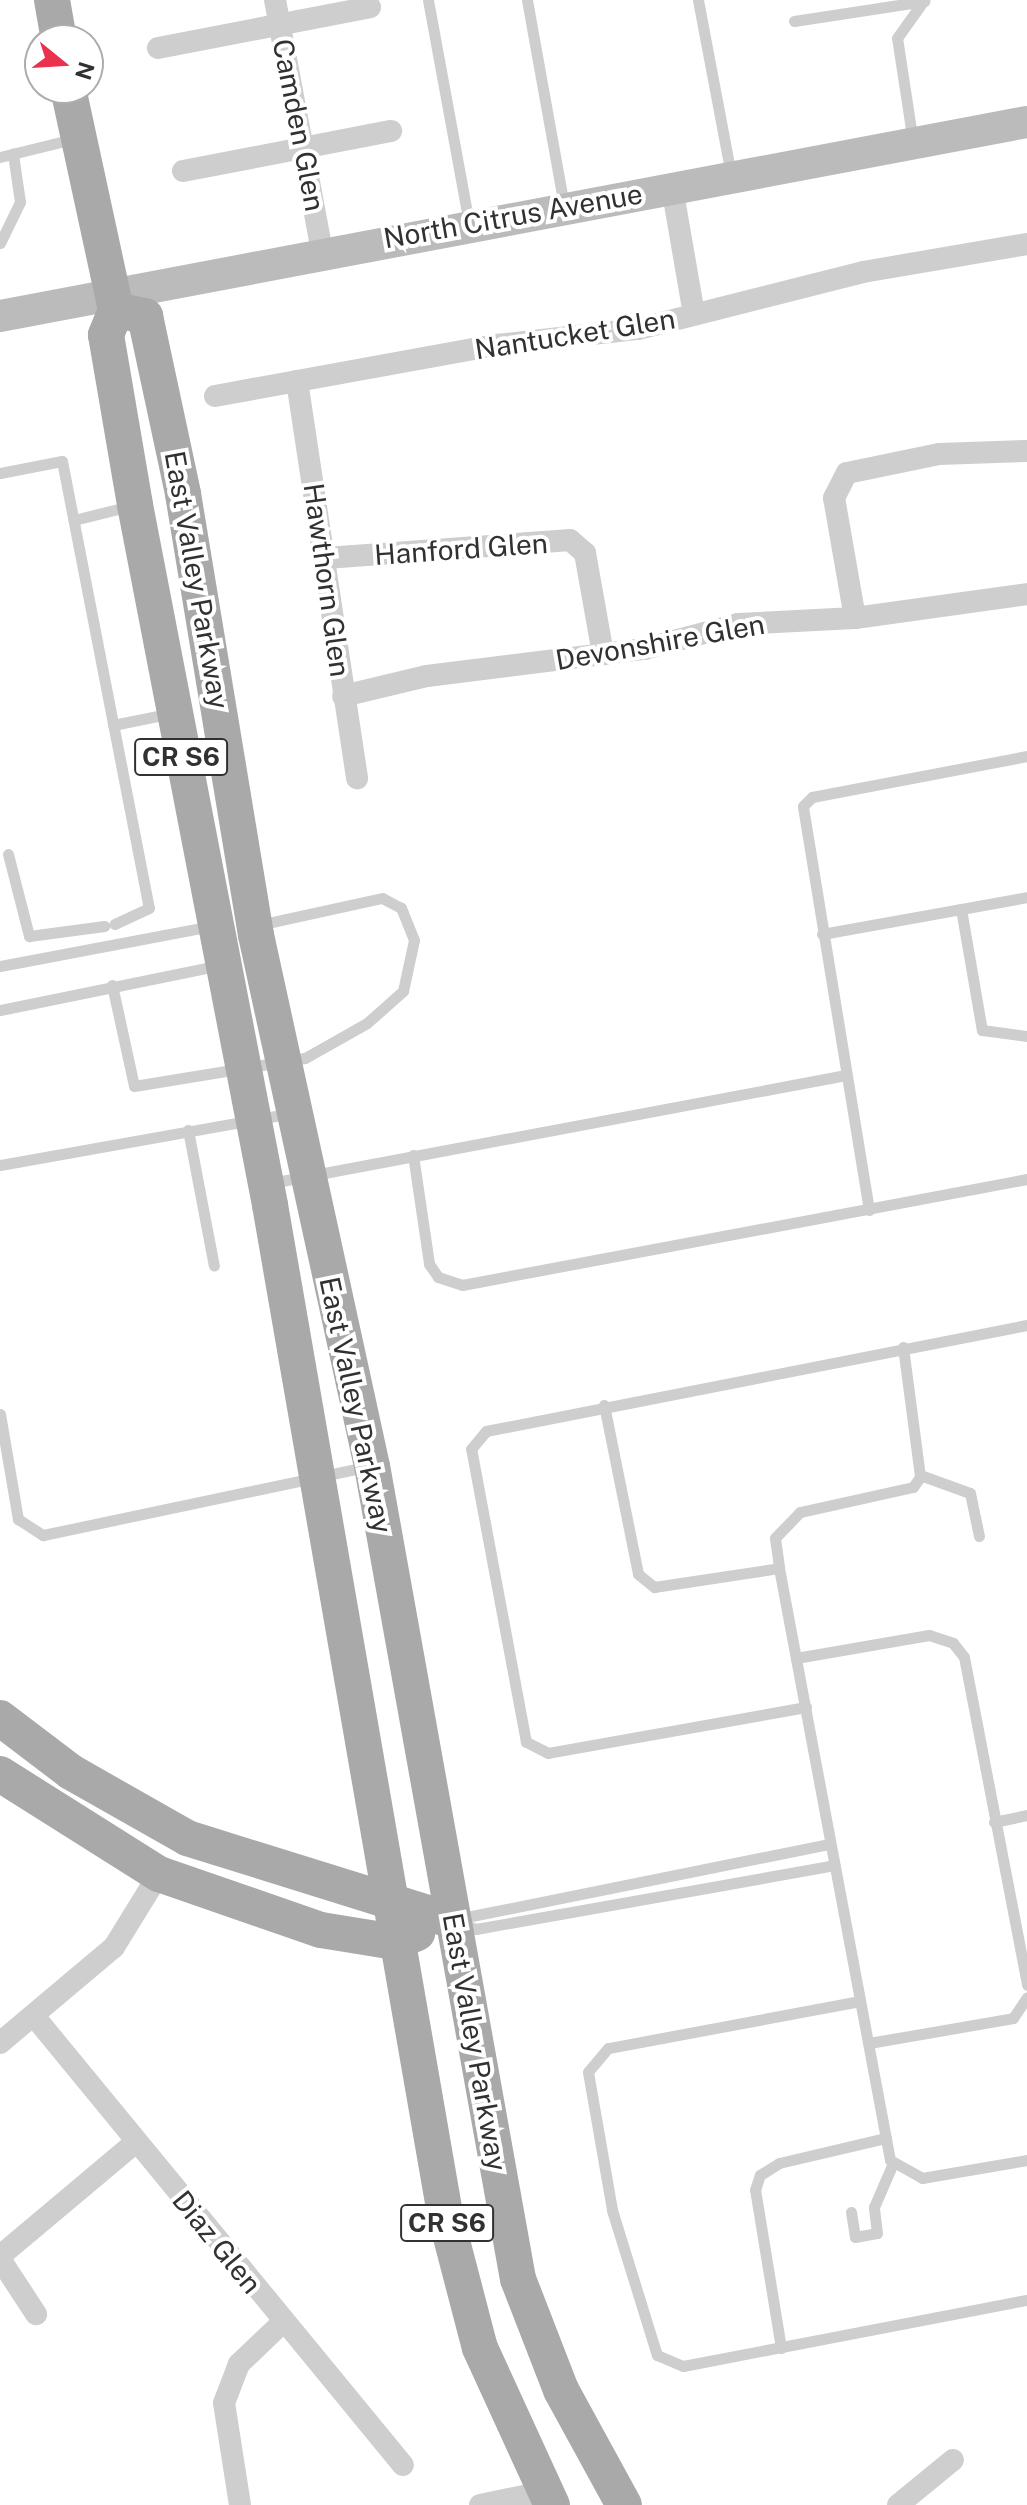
<!DOCTYPE html>
<style>
body{margin:0}
#map{position:relative;width:1027px;height:2505px;overflow:hidden;background:#fff;font-family:"Public Sans",sans-serif}
div>[style]{position:absolute}
.lane>*{height:11px;margin:-5.5px;padding:0 5.5px;transform-origin:5.5px;border-radius:5.5px;background:#cecece}
.street>*{height:22px;margin:-11px;padding:0 11px;transform-origin:11px;border-radius:11px;background:#cecece}
.secondary>*{height:32px;margin:-16px;padding:0 16px;transform-origin:16px;border-radius:16px;background:#bbb}
.primary>*{height:36px;margin:-18px;padding:0 18px;transform-origin:18px;border-radius:18px;background:#a9a9a9}
span{translate:-50% -50%;white-space:nowrap;text-align:center;line-height:1.15;-webkit-text-stroke:8px #fff;paint-order:stroke}
.shield-label span{padding:2px 6px;background:#fff;border:2px solid;border-radius:6px;-webkit-text-stroke-width:0}
.shield-label{font-size:26px;color:#313131;font-weight:700}
.street-label{font-size:28px;color:#313131}
.north{position:absolute;left:24px;top:24px;width:80px;height:80px;box-sizing:border-box;background:#fff;border:2px solid #adadad;border-radius:50%;rotate:108deg;font-size:22px;font-weight:700;line-height:32px;text-align:center;color:#313131}
.north::after{content:'';display:block;margin:auto;width:28px;height:36px;background:#e9324e;clip-path:polygon(50% 0,100% 100%,50% 72%,0 100%)}
</style>
<div id="map">
<div class="lane">
<div style="left:428px;top:0;width:227px;rotate:79.6deg"></div>
<div style="left:527px;top:0;width:208px;rotate:79.8deg"></div>
<div style="left:698px;top:0;width:177px;rotate:79.3deg"></div>
<div style="left:794px;top:21px;width:132px;rotate:-8.7deg"></div>
<div style="left:913px;top:142px;width:105px;rotate:-98.7deg"></div>
<div style="left:897px;top:38px;width:47px;rotate:-54.6deg"></div>
<div style="left:0;top:157px;width:75px;rotate:-13.9deg"></div>
<div style="left:0;top:243px;width:46px;rotate:-64deg"></div>
<div style="left:20px;top:202px;width:49px;rotate:-98.3deg"></div>
<div style="left:0;top:473px;width:63px;rotate:-11deg"></div>
<div style="left:62px;top:461px;width:455px;rotate:79deg"></div>
<div style="left:149px;top:908px;width:38px;rotate:155deg"></div>
<div style="left:74px;top:520px;width:58px;rotate:-14deg"></div>
<div style="left:113px;top:725px;width:60px;rotate:-11.5deg"></div>
<div style="left:8px;top:854px;width:85px;rotate:75.6deg"></div>
<div style="left:29px;top:936px;width:76px;rotate:-7.6deg"></div>
<div style="left:961px;top:909px;width:123px;rotate:80.2deg"></div>
<div style="left:982px;top:1030px;width:45px;rotate:7.6deg"></div>
<div style="left:822px;top:934px;width:208px;rotate:-10.2deg"></div>
<div style="left:0;top:966px;width:216px;rotate:-10.7deg"></div>
<div style="left:112px;top:985px;width:103px;rotate:77.7deg"></div>
<div style="left:134px;top:1086px;width:173px;rotate:-9.3deg"></div>
<div style="left:305px;top:1058px;width:71px;rotate:-29.4deg"></div>
<div style="left:367px;top:1023px;width:48px;rotate:-41.6deg"></div>
<div style="left:403px;top:991px;width:52px;rotate:-77.8deg"></div>
<div style="left:414px;top:940px;width:35px;rotate:-112deg"></div>
<div style="left:401px;top:908px;width:21px;rotate:-152deg"></div>
<div style="left:382px;top:898px;width:127px;rotate:167.7deg"></div>
<div style="left:0;top:1010px;width:226px;rotate:-11.5deg"></div>
<div style="left:188px;top:1130px;width:138px;rotate:79.2deg"></div>
<div style="left:413px;top:1155px;width:110px;rotate:81.6deg"></div>
<div style="left:429px;top:1264px;width:16px;rotate:55deg"></div>
<div style="left:438px;top:1277px;width:25px;rotate:18deg"></div>
<div style="left:462px;top:1285px;width:575px;rotate:-10.63deg"></div>
<div style="left:0;top:1165px;width:296px;rotate:-10.1deg"></div>
<div style="left:271px;top:1183px;width:585px;rotate:-10.64deg"></div>
<div style="left:869px;top:1210px;width:409px;rotate:-99.3deg"></div>
<div style="left:803px;top:806px;width:13px;rotate:-45deg"></div>
<div style="left:812px;top:797px;width:219px;rotate:-10.8deg"></div>
<div style="left:903px;top:1347px;width:131px;rotate:82.5deg"></div>
<div style="left:920px;top:1477px;width:12px;rotate:125deg"></div>
<div style="left:913px;top:1487px;width:116px;rotate:167.5deg"></div>
<div style="left:800px;top:1512px;width:36px;rotate:134deg"></div>
<div style="left:775px;top:1538px;width:30px;rotate:82deg"></div>
<div style="left:779px;top:1568px;width:602px;rotate:79.38deg"></div>
<div style="left:890px;top:2160px;width:37px;rotate:29deg"></div>
<div style="left:922px;top:2178px;width:107px;rotate:-9.7deg"></div>
<div style="left:604px;top:1405px;width:172px;rotate:78.6deg"></div>
<div style="left:638px;top:1574px;width:21px;rotate:39deg"></div>
<div style="left:654px;top:1587px;width:126px;rotate:-8.6deg"></div>
<div style="left:0;top:1414px;width:107px;rotate:80.3deg"></div>
<div style="left:18px;top:1519px;width:30px;rotate:33deg"></div>
<div style="left:43px;top:1535px;width:330px;rotate:-11.9deg"></div>
<div style="left:920px;top:1475px;width:53px;rotate:19.8deg"></div>
<div style="left:970px;top:1493px;width:44px;rotate:78.2deg"></div>
<div style="left:796px;top:1658px;width:135px;rotate:-9.8deg"></div>
<div style="left:929px;top:1635px;width:25px;rotate:18deg"></div>
<div style="left:953px;top:1643px;width:18px;rotate:52deg"></div>
<div style="left:964px;top:1657px;width:334px;rotate:79.1deg"></div>
<div style="left:806px;top:1707px;width:262px;rotate:169.9deg"></div>
<div style="left:548px;top:1753px;width:25px;rotate:-153deg"></div>
<div style="left:526px;top:1742px;width:298px;rotate:-100.6deg"></div>
<div style="left:471px;top:1449px;width:23px;rotate:-50deg"></div>
<div style="left:486px;top:1431px;width:551px;rotate:-11.09deg"></div>
<div style="left:994px;top:1822px;width:34px;rotate:-12deg"></div>
<div style="left:457px;top:1919px;width:380px;rotate:-11.4deg"></div>
<div style="left:461px;top:1923px;width:16px;rotate:22deg"></div>
<div style="left:476px;top:1929px;width:364px;rotate:-10.1deg"></div>
<div style="left:860px;top:2001px;width:256px;rotate:169.4deg"></div>
<div style="left:608px;top:2048px;width:31px;rotate:130deg"></div>
<div style="left:588px;top:2072px;width:140px;rotate:80.1deg"></div>
<div style="left:612px;top:2210px;width:152px;rotate:72.8deg"></div>
<div style="left:657px;top:2355px;width:28px;rotate:23deg"></div>
<div style="left:683px;top:2366px;width:350px;rotate:-10.9deg"></div>
<div style="left:869px;top:2043px;width:146px;rotate:-9.8deg"></div>
<div style="left:1013px;top:2018px;width:25px;rotate:-56deg"></div>
<div style="left:851px;top:2212px;width:25px;rotate:81deg"></div>
<div style="left:855px;top:2237px;width:22px;rotate:-10deg"></div>
<div style="left:877px;top:2233px;width:26px;rotate:-97deg"></div>
<div style="left:874px;top:2207px;width:48px;rotate:-66.6deg"></div>
<div style="left:781px;top:2348px;width:160px;rotate:-99.3deg"></div>
<div style="left:755px;top:2190px;width:16px;rotate:-72deg"></div>
<div style="left:760px;top:2175px;width:22px;rotate:-32deg"></div>
<div style="left:779px;top:2163px;width:110px;rotate:-13.2deg"></div>
</div>
<div class="street">
<div style="left:275px;top:0;width:254px;rotate:79.4deg"></div>
<div style="left:158px;top:48px;width:216px;rotate:-10.9deg"></div>
<div style="left:183px;top:171px;width:212px;rotate:-10.9deg"></div>
<div style="left:672px;top:187px;width:129px;rotate:80.2deg"></div>
<div style="left:297px;top:381px;width:402px;rotate:81.4deg"></div>
<div style="left:215px;top:396px;width:287px;rotate:-10.3deg"></div>
<div style="left:497px;top:345px;width:142px;rotate:-6.5deg"></div>
<div style="left:638px;top:329px;width:232px;rotate:-14.2deg"></div>
<div style="left:863px;top:272px;width:166px;rotate:-9.7deg"></div>
<div style="left:326px;top:558px;width:245px;rotate:-4.2deg"></div>
<div style="left:570px;top:540px;width:20px;rotate:41deg"></div>
<div style="left:585px;top:553px;width:103px;rotate:79.9deg"></div>
<div style="left:855px;top:618px;width:122px;rotate:-99.9deg"></div>
<div style="left:834px;top:498px;width:28px;rotate:-63deg"></div>
<div style="left:847px;top:473px;width:94px;rotate:-11.7deg"></div>
<div style="left:939px;top:454px;width:88px;rotate:-2deg"></div>
<div style="left:343px;top:696px;width:86px;rotate:-13.4deg"></div>
<div style="left:427px;top:676px;width:219px;rotate:-7.1deg"></div>
<div style="left:644px;top:649px;width:97px;rotate:-14.9deg"></div>
<div style="left:738px;top:624px;width:117px;rotate:-2.9deg"></div>
<div style="left:855px;top:618px;width:174px;rotate:-7.9deg"></div>
<div style="left:34px;top:2016px;width:581px;rotate:50.59deg"></div>
<div style="left:0;top:2043px;width:149px;rotate:-40.1deg"></div>
<div style="left:114px;top:1947px;width:86px;rotate:-58.3deg"></div>
<div style="left:0;top:2256px;width:177px;rotate:-40deg"></div>
<div style="left:0;top:2259px;width:66px;rotate:56.8deg"></div>
<div style="left:240px;top:2505px;width:103px;rotate:-98.9deg"></div>
<div style="left:224px;top:2403px;width:42px;rotate:-69deg"></div>
<div style="left:239px;top:2364px;width:61px;rotate:-43.7deg"></div>
<div style="left:480px;top:2505px;width:64px;rotate:-11.7deg"></div>
<div style="left:898px;top:2505px;width:71px;rotate:-39.3deg"></div>
</div>
<div class="secondary">
<div style="left:0;top:316px;width:1045px;rotate:-10.7deg"></div>
</div>
<div class="primary">
<div style="left:52px;top:0;width:41px;rotate:80.1deg"></div>
<div style="left:68px;top:88px;width:227px;rotate:77.8deg"></div>
<div style="left:116px;top:310px;width:27px;rotate:112deg"></div>
<div style="left:106px;top:335px;width:172px;rotate:80.3deg"></div>
<div style="left:135px;top:505px;width:713px;rotate:79.08deg"></div>
<div style="left:270px;top:1205px;width:1024px;rotate:80.16deg"></div>
<div style="left:445px;top:2214px;width:138px;rotate:75.4deg"></div>
<div style="left:480px;top:2348px;width:173px;rotate:65.4deg"></div>
<div style="left:116px;top:310px;width:30px;rotate:12deg"></div>
<div style="left:145px;top:316px;width:182px;rotate:77.9deg"></div>
<div style="left:183px;top:494px;width:447px;rotate:80.6deg"></div>
<div style="left:256px;top:935px;width:544px;rotate:77.68deg"></div>
<div style="left:372px;top:1466px;width:826px;rotate:79.82deg"></div>
<div style="left:518px;top:2279px;width:119px;rotate:68.8deg"></div>
<div style="left:561px;top:2390px;width:131px;rotate:61.3deg"></div>
<div style="left:0;top:1718px;width:89px;rotate:37.3deg"></div>
<div style="left:71px;top:1772px;width:133px;rotate:29.6deg"></div>
<div style="left:187px;top:1838px;width:279px;rotate:17.3deg"></div>
<div style="left:0;top:1774px;width:188px;rotate:32.2deg"></div>
<div style="left:159px;top:1874px;width:171px;rotate:19.1deg"></div>
<div style="left:321px;top:1930px;width:75px;rotate:9.2deg"></div>
<div style="left:395px;top:1942px;width:24px;rotate:-22deg"></div>
</div>
<div class="shield-label">
<span style="left:181px;top:757px">CR S6</span>
<span style="left:447px;top:2223px">CR S6</span>
</div>
<div class="street-label">
<span style="left:299px;top:125px;rotate:79deg">Camden Glen</span>
<span style="left:513px;top:216px;rotate:-10deg">North Citrus Avenue</span>
<span style="left:575px;top:334px;rotate:-9deg">Nantucket Glen</span>
<span style="left:461px;top:549px;rotate:-4deg">Hanford Glen</span>
<span style="left:197px;top:580px;rotate:80deg">East Valley Parkway</span>
<span style="left:327px;top:580px;rotate:82deg">Hawthorn Glen</span>
<span style="left:660px;top:642px;rotate:-10deg">Devonshire Glen</span>
<span style="left:356px;top:1405px;rotate:78deg">East Valley Parkway</span>
<span style="left:475px;top:2042px;rotate:80deg">East Valley Parkway</span>
<span style="left:217px;top:2242px;rotate:51deg">Diaz Glen</span>
</div>
<div class="north">N</div>
</div>
